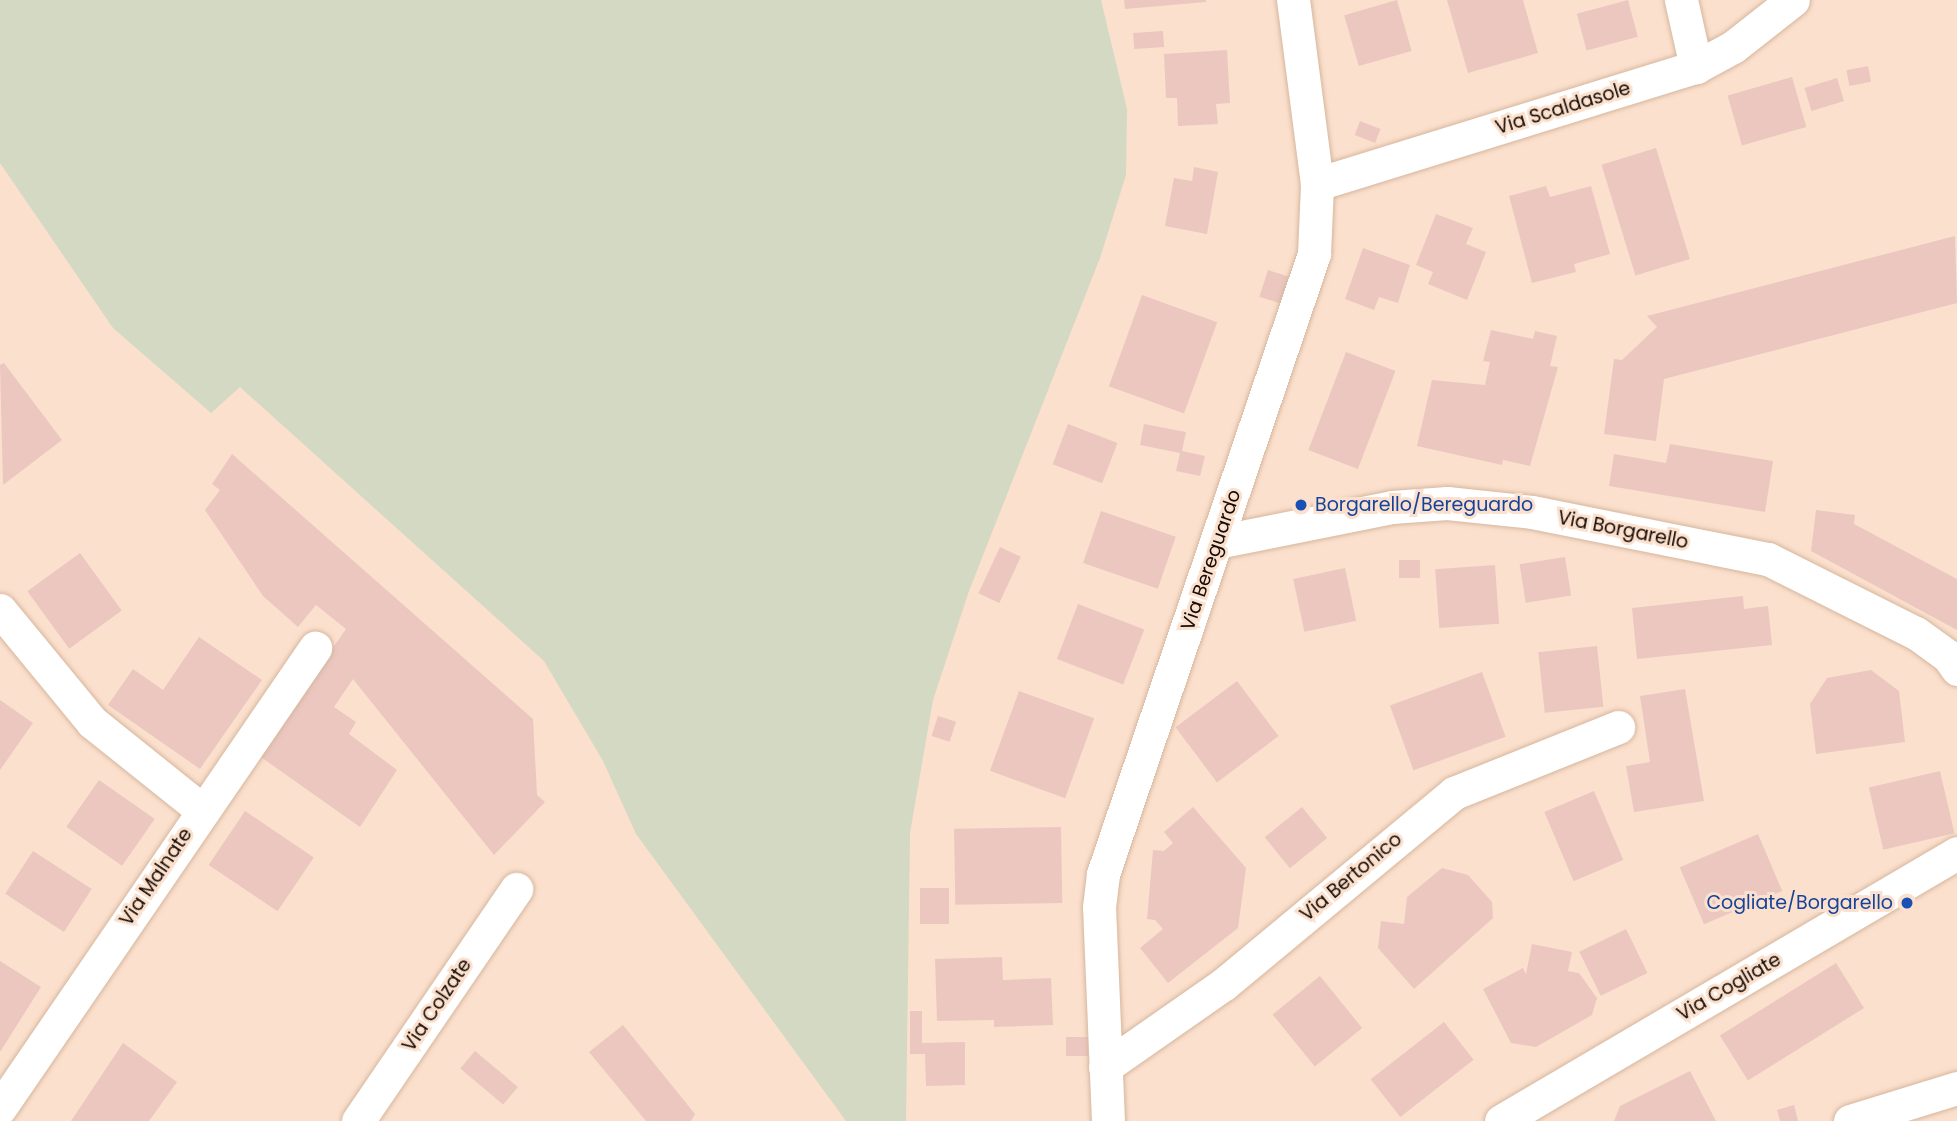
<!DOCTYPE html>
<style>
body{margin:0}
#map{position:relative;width:1957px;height:1121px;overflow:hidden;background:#fbe0cd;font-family:Poppins,sans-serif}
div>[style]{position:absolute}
.green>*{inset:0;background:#d3d9c3}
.building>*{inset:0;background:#ebc7c0;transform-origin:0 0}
.roads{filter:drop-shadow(0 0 2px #d6b69e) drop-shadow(0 0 2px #d6b69e)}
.minor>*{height:33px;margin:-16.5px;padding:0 16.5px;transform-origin:16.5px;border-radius:16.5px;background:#fff}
.dots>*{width:19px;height:19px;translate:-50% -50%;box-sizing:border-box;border:4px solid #fbe0cd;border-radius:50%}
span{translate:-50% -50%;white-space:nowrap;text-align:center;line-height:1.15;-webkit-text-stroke:6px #fbe0cd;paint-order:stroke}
.street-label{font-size:19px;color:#160b04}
.transit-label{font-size:19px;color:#164399}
.left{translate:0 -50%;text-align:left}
.right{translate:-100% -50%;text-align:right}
</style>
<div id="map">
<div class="green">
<div style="clip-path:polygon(0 0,1101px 0,1127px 109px,1126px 175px,1100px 258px,969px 591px,933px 700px,910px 833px,906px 1121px,846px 1121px,636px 834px,603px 761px,544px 661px,240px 387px,211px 413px,113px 328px,0 163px)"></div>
</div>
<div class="building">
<div style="clip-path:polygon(1124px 0,1206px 0,1206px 2px,1125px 9px)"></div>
<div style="left:1397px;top:0;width:53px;height:55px;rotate:74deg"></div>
<div style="clip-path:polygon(1447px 0,1523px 0,1538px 53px,1468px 73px)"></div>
<div style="left:1628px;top:0;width:38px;height:53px;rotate:75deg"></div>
<div style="left:1163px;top:31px;width:16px;height:30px;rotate:86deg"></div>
<div style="clip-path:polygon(1227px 50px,1230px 103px,1216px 104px,1218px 124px,1178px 126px,1177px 98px,1166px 98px,1164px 54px)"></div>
<div style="left:1868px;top:66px;width:16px;height:22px;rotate:79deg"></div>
<div style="left:1792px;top:77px;width:52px;height:67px;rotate:74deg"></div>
<div style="left:1837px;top:78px;width:24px;height:34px;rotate:73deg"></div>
<div style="left:1360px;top:121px;width:22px;height:15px;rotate:21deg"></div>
<div style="left:1656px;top:148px;width:116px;height:57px;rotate:73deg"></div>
<div style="clip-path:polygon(1194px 167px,1218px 172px,1207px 234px,1165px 226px,1174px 178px,1192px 181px)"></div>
<div style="clip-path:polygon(1546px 186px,1550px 197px,1591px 186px,1610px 254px,1574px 264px,1576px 272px,1532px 283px,1509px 196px)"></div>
<div style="clip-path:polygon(1436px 214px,1473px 228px,1466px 244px,1486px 252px,1467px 300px,1428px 284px,1433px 272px,1416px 265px)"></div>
<div style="clip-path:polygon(1955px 236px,1957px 303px,1664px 379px,1656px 441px,1604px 434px,1614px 359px,1622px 360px,1657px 327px,1647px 316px)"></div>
<div style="clip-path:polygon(1363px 248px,1410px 265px,1398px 303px,1379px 297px,1374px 310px,1345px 299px)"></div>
<div style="left:1268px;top:270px;width:22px;height:28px;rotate:18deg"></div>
<div style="left:1142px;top:295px;width:80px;height:97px;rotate:20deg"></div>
<div style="clip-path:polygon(1491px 330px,1533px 339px,1535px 331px,1557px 336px,1550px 366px,1558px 367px,1530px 466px,1503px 460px,1502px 465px,1417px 446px,1432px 380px,1485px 385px,1490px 362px,1483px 361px)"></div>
<div style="left:1346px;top:352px;width:53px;height:105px;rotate:21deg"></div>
<div style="clip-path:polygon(4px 363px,62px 440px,3px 485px,0 365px)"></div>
<div style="left:1068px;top:424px;width:53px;height:43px;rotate:21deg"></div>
<div style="clip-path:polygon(1144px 424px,1186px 432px,1182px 451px,1205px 456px,1200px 476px,1176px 471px,1180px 453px,1140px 445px)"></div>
<div style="clip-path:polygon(1670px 444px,1773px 461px,1765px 512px,1609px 486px,1614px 454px,1666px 463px)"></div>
<div style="clip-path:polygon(232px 454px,533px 719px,537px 795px,545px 802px,494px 855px,353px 679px,334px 707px,356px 722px,349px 734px,397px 770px,360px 827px,258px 755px,346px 629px,316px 605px,298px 627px,263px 596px,205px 510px,220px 490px,212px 484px)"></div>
<div style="clip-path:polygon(1816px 510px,1855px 515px,1854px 524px,1957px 579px,1957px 630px,1811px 551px)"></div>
<div style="left:1101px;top:511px;width:79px;height:55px;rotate:19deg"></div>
<div style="left:1000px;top:547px;width:23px;height:51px;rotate:25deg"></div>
<div style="left:80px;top:553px;width:71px;height:65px;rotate:54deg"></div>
<div style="left:1565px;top:557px;width:39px;height:46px;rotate:81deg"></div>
<div style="left:1420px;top:560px;width:18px;height:21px;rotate:90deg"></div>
<div style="left:1495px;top:565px;width:59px;height:60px;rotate:86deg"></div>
<div style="left:1345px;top:568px;width:54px;height:53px;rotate:78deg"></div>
<div style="clip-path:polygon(1743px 596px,1744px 609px,1768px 606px,1772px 645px,1637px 659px,1632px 608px)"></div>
<div style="left:1078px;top:604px;width:71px;height:59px;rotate:21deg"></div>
<div style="clip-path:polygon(199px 637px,262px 680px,200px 769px,108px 705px,133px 669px,163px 690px)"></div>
<div style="left:1597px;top:646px;width:61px;height:59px;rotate:84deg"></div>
<div style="clip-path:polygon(1871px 670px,1899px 691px,1905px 742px,1816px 754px,1810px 704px,1827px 678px)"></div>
<div style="left:1482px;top:672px;width:69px;height:98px;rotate:70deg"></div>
<div style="left:1237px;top:681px;width:69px;height:77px;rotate:53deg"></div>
<div style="clip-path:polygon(1685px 689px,1704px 801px,1634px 812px,1626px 766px,1650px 762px,1640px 696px)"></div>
<div style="left:1019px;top:691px;width:80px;height:85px;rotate:20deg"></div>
<div style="clip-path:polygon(0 700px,33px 723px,0 770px)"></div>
<div style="left:938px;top:716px;width:19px;height:21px;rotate:18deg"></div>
<div style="left:1940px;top:771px;width:64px;height:73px;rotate:77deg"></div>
<div style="left:99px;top:780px;width:68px;height:57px;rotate:35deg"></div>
<div style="left:1594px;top:791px;width:75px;height:54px;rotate:67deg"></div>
<div style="clip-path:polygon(1193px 807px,1246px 868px,1238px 928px,1168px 983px,1140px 948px,1163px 929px,1155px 920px,1147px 919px,1153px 850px,1164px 851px,1173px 843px,1164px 832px)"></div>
<div style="left:1302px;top:807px;width:40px;height:48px;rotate:51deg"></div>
<div style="left:245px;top:811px;width:83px;height:65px;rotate:34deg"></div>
<div style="left:1061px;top:827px;width:76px;height:107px;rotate:89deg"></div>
<div style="left:1758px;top:834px;width:62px;height:85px;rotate:67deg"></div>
<div style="left:33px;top:851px;width:70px;height:51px;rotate:33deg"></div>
<div style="clip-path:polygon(1442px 868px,1468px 875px,1492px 902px,1493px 918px,1414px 989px,1378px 948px,1381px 921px,1404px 924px,1407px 897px)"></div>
<div style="left:920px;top:888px;width:29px;height:36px"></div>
<div style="left:1626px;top:929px;width:49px;height:52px;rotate:64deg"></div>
<div style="clip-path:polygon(1532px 944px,1572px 952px,1568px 971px,1579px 973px,1597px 998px,1592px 1015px,1536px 1047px,1511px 1043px,1483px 989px,1523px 968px,1526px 974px)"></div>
<div style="clip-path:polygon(1002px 957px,1003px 980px,1051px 978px,1053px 1025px,994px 1027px,994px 1020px,937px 1021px,935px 959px)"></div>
<div style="clip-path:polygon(0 961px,41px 987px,0 1052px)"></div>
<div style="left:1836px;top:963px;width:53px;height:137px;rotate:58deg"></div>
<div style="left:1320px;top:976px;width:67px;height:61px;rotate:51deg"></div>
<div style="clip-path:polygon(910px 1011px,922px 1011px,922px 1043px,965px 1042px,965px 1085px,926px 1086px,925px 1054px,910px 1054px)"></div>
<div style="left:1444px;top:1022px;width:48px;height:93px;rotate:52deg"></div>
<div style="clip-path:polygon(623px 1025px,695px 1114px,691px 1121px,646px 1121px,589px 1052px)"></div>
<div style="left:1066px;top:1037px;width:22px;height:19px"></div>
<div style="clip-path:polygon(123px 1043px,177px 1082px,149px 1121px,71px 1121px)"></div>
<div style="left:475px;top:1051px;width:56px;height:23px;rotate:40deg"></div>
<div style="clip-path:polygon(1690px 1071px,1716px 1121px,1614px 1121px,1620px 1106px)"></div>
<div style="clip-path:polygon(1794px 1105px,1798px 1121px,1780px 1121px,1777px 1110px)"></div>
</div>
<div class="roads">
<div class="minor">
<div style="left:1681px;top:0;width:69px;rotate:77.4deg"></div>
<div style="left:1317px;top:184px;width:397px;rotate:-17.2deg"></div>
<div style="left:1696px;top:67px;width:42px;rotate:-28.4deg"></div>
<div style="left:1733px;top:47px;width:76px;rotate:-38.1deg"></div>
<div style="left:1217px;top:542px;width:178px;rotate:-11.3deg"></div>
<div style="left:1392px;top:507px;width:55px;rotate:-4.2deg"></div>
<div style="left:1447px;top:503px;width:85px;rotate:6deg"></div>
<div style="left:1532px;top:512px;width:241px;rotate:11.3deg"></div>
<div style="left:1768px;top:559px;width:165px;rotate:26.6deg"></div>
<div style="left:1916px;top:633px;width:39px;rotate:36deg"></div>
<div style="left:1948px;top:656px;width:16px;rotate:55deg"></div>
<div style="left:0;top:610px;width:145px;rotate:50.6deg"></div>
<div style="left:92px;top:722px;width:141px;rotate:38.7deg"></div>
<div style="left:1105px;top:1067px;width:145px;rotate:-34.9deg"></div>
<div style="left:1224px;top:984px;width:299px;rotate:-39.7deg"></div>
<div style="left:1454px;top:793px;width:177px;rotate:-21.9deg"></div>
<div style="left:0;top:1108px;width:558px;rotate:-55.6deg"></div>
<div style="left:358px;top:1121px;width:281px;rotate:-55.7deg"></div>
<div style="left:1108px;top:1121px;width:214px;rotate:-92.4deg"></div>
<div style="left:1099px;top:907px;width:33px;rotate:-83deg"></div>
<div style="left:1103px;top:874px;width:655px;rotate:-71.21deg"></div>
<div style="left:1314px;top:254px;width:70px;rotate:-87.5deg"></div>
<div style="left:1317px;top:184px;width:186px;rotate:-97.4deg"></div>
<div style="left:1501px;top:1121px;width:529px;rotate:-30.44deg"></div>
<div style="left:1850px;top:1121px;width:112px;rotate:-17.1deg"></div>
</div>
</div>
<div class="dots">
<div style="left:1301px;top:505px;background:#1a4fb4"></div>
<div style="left:1907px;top:903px;background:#1a4fb4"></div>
</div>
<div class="street-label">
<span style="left:1563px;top:108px;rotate:-17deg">Via Scaldasole</span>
<span style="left:1623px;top:530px;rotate:11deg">Via Borgarello</span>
<span style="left:1211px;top:560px;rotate:-71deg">Via Bereguardo</span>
<span style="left:156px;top:877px;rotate:-56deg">Via Malnate</span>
<span style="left:1351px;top:877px;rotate:-40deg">Via Bertonico</span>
<span style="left:1729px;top:987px;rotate:-30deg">Via Cogliate</span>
<span style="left:437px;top:1005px;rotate:-56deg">Via Colzate</span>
</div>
<div class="transit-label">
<span class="left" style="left:1315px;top:505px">Borgarello/Bereguardo</span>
<span class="right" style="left:1893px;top:903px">Cogliate/Borgarello</span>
</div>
</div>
